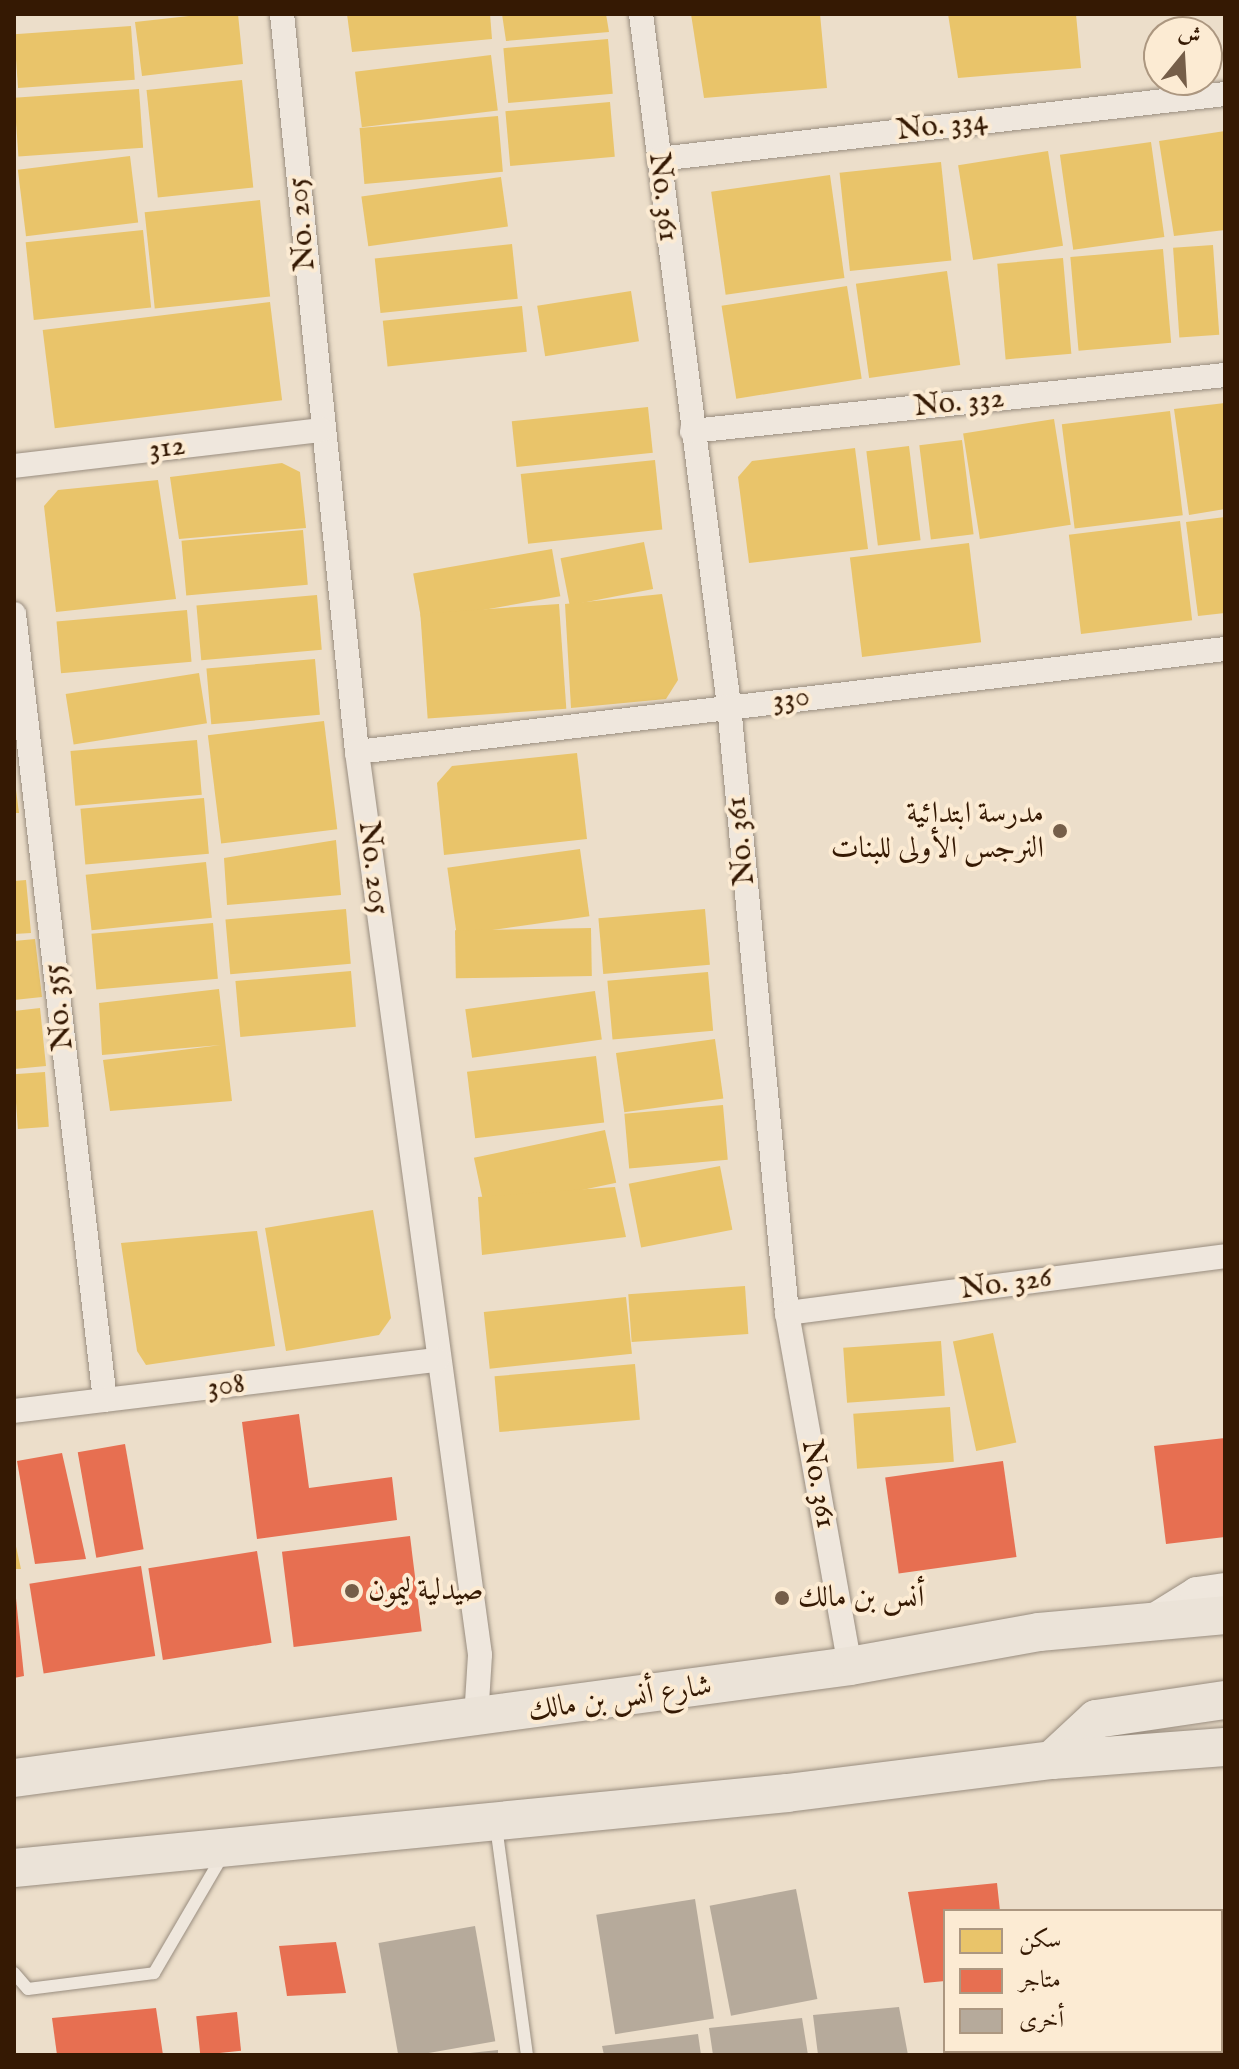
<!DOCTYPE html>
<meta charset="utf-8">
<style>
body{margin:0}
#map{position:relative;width:1239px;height:2069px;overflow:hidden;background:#ecdeca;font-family:"IM FELL English",Amiri,serif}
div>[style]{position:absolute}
.homes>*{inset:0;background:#e9c46a;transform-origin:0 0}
.shops>*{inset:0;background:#e76f51;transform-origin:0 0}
.building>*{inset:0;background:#b6aa9b;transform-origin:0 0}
.roads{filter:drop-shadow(0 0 2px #998d7f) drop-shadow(0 0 2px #998d7f)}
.service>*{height:12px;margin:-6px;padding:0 6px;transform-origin:6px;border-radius:6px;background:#efe7dd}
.minor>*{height:24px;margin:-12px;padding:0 12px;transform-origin:12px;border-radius:12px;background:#efe7dd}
.secondary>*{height:34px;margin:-17px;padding:0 17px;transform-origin:17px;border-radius:17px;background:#efe7dd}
.primary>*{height:38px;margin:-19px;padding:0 19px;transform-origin:19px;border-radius:19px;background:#ebe3d8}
.dots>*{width:22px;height:22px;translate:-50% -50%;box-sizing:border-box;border:4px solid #fcebd3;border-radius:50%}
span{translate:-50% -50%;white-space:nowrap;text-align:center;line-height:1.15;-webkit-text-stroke:8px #fcebd3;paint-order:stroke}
.street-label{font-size:30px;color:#351903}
.poi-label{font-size:30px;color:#351903}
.right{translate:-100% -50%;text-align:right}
.left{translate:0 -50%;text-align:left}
.frame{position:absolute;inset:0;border:16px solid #351903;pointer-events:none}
.legend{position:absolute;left:943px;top:1909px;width:280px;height:144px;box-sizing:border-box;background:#fcebd3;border:2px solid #ac9780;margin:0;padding:10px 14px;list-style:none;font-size:24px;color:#351903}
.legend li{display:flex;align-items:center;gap:16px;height:40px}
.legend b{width:40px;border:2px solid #ac9780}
.north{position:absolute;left:1143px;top:16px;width:80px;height:80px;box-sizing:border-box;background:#fcebd3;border:2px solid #ac9780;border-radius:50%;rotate:18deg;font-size:22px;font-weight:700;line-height:32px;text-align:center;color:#351903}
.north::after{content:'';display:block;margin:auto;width:28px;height:36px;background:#755e49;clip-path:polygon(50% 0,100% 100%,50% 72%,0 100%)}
</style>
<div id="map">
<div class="homes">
<div style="clip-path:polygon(207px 14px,238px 14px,243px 64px,142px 76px,135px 22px)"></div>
<div style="clip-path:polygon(347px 14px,490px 14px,492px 39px,352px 52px)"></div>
<div style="clip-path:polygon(502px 14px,606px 14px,609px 32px,506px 41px)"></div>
<div style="clip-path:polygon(691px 14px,820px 14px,827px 88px,704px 98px)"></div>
<div style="clip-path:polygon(948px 14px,1076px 14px,1081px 68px,958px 78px)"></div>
<div style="left:131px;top:26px;width:54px;height:117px;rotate:86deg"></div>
<div style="left:608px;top:39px;width:55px;height:105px;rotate:85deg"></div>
<div style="left:491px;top:55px;width:56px;height:137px;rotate:83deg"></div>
<div style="left:242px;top:80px;width:108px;height:96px;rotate:84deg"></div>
<div style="left:139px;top:89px;width:59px;height:125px;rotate:86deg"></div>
<div style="left:610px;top:102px;width:55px;height:105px;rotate:85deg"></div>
<div style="left:498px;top:116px;width:56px;height:139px;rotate:85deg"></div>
<div style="clip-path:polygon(1225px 131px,1225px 230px,1174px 236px,1159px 141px)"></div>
<div style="left:1151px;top:142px;width:96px;height:92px;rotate:82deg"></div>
<div style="left:1048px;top:151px;width:96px;height:91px;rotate:81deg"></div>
<div style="left:130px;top:156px;width:67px;height:113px;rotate:83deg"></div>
<div style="left:941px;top:162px;width:99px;height:102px;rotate:84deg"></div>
<div style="left:830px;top:175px;width:104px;height:120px;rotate:82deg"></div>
<div style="left:501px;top:177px;width:50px;height:141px;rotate:82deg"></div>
<div style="left:260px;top:200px;width:97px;height:116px;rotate:84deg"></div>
<div style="left:143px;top:230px;width:78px;height:118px;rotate:84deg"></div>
<div style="left:512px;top:244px;width:55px;height:138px;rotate:84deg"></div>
<div style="left:1213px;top:245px;width:90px;height:40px;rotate:86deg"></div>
<div style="left:1163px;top:249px;width:94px;height:93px;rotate:85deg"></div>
<div style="left:1063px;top:258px;width:96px;height:66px;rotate:85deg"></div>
<div style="left:947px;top:271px;width:95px;height:92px;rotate:82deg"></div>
<div style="left:847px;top:286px;width:94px;height:127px;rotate:81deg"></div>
<div style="left:631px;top:291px;width:51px;height:95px;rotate:81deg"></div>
<div style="left:270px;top:302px;width:99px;height:229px;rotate:83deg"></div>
<div style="left:522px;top:306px;width:46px;height:140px;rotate:84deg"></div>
<div style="clip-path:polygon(1225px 403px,1225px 509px,1189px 515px,1174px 409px)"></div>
<div style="left:648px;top:407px;width:46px;height:137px;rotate:84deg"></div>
<div style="left:1170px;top:411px;width:105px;height:109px;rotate:83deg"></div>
<div style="left:1054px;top:419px;width:107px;height:92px;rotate:81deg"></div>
<div style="left:962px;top:440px;width:95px;height:43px;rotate:83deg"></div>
<div style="left:909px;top:446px;width:95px;height:43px;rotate:83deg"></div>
<div style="clip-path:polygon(855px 448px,868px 549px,749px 563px,738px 477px,752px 461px)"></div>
<div style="left:655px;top:460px;width:70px;height:135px;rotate:84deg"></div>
<div style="clip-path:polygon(282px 463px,300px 472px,306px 528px,179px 539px,170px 477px)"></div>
<div style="clip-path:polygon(158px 480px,176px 599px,56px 612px,44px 506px,58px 490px)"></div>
<div style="clip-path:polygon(1225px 517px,1225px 613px,1198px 616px,1186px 522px)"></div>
<div style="left:1180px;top:521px;width:100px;height:112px;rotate:83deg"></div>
<div style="left:303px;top:530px;width:55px;height:122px;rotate:85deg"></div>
<div style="left:644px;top:542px;width:48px;height:85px;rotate:79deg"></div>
<div style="left:969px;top:543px;width:100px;height:120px;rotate:83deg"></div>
<div style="left:552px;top:549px;width:48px;height:141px;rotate:80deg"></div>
<div style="clip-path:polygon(662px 594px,678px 680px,666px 699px,571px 708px,565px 604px)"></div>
<div style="left:317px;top:595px;width:55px;height:121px;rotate:85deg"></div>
<div style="left:559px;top:604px;width:105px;height:139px;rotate:86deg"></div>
<div style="left:187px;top:610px;width:52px;height:131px;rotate:85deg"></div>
<div style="left:315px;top:659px;width:56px;height:109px;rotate:85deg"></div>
<div style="left:199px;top:673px;width:51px;height:135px;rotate:81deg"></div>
<div style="left:324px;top:721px;width:109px;height:117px;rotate:83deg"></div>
<div style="left:197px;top:740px;width:55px;height:127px;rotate:85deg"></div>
<div style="clip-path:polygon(577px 753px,587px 839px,444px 855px,437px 783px,452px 766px)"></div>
<div style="clip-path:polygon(14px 775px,19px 813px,14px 813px)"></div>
<div style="left:204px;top:798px;width:56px;height:124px;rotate:85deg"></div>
<div style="clip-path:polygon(336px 840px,341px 895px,227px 905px,224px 858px)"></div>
<div style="left:580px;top:849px;width:68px;height:134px;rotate:82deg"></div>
<div style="left:206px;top:862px;width:56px;height:121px;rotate:84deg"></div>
<div style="clip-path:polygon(26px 880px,31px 933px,14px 934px,14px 881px)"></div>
<div style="left:346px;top:909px;width:55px;height:121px;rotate:85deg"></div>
<div style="left:705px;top:909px;width:56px;height:107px;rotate:85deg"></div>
<div style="left:213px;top:923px;width:56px;height:122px;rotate:85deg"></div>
<div style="left:591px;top:928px;width:48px;height:136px;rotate:89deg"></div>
<div style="clip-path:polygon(35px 939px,42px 997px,14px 1000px,14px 941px)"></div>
<div style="left:351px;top:971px;width:56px;height:116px;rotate:85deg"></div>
<div style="left:708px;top:972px;width:59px;height:101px;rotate:85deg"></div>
<div style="clip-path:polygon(219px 989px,232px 1101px,110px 1111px,103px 1060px,221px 1045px,102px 1055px,99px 1003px)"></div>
<div style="left:595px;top:991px;width:49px;height:131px;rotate:82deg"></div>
<div style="clip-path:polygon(40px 1008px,46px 1066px,14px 1069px,14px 1011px)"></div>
<div style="left:715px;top:1039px;width:60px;height:100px;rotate:82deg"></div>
<div style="left:596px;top:1056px;width:67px;height:130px;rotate:83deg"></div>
<div style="left:45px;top:1072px;width:55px;height:31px;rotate:86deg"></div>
<div style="left:723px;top:1105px;width:55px;height:99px;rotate:85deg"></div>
<div style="left:605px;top:1130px;width:54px;height:134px;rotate:78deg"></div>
<div style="left:720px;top:1166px;width:65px;height:93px;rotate:79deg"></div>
<div style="clip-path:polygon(615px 1187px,626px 1237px,482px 1255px,478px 1197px)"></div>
<div style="clip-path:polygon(373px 1210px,391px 1318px,379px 1335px,286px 1351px,265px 1228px)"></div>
<div style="clip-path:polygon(257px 1231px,275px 1346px,146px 1365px,137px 1351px,121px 1243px)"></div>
<div style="left:745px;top:1286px;width:48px;height:117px;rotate:86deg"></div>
<div style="left:626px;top:1297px;width:57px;height:143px;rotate:84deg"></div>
<div style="left:993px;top:1333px;width:112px;height:41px;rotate:78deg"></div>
<div style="left:941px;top:1341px;width:55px;height:98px;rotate:86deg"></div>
<div style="left:635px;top:1364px;width:56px;height:141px;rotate:85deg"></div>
<div style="left:950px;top:1407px;width:55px;height:97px;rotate:86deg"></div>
<div style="clip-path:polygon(15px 1542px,21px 1569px,14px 1569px)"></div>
</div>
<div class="shops">
<div style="clip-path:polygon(299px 1414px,309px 1488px,392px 1477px,397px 1520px,257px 1539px,242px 1422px)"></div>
<div style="clip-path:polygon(1225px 1438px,1225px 1537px,1166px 1544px,1154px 1446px)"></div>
<div style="left:125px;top:1444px;width:107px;height:48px;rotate:80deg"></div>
<div style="clip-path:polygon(62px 1453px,86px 1559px,35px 1564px,17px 1461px)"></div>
<div style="left:1003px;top:1461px;width:97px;height:119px;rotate:82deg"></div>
<div style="left:410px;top:1536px;width:96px;height:129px;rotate:83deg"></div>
<div style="left:257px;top:1551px;width:93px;height:110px;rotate:81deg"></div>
<div style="left:141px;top:1566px;width:91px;height:113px;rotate:81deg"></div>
<div style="clip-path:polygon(14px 1579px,24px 1676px,14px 1678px)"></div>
<div style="clip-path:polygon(997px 1883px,1000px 1911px,945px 1911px,945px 1981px,924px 1983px,908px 1892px)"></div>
<div style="clip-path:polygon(336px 1942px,346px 1993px,287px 1996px,279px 1946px)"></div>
<div style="clip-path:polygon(156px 2008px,163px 2055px,57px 2055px,52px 2018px)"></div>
<div style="left:237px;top:2012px;width:39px;height:41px;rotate:84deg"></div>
</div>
<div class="building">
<div style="left:796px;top:1889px;width:112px;height:88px;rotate:79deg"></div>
<div style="left:695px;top:1899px;width:121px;height:100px;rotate:81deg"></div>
<div style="left:475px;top:1926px;width:117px;height:98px;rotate:80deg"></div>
<div style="clip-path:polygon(899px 2007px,908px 2055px,818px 2055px,813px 2015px)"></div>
<div style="clip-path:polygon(802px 2018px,808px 2055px,713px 2055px,709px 2028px)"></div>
<div style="clip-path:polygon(698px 2034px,701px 2055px,604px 2055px,602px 2046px)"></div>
<div style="clip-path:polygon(498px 2050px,498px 2055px,470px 2055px,470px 2053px)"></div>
</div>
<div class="roads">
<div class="service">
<div style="left:496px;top:1826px;width:231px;rotate:82.3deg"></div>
<div style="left:14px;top:1973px;width:21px;rotate:49deg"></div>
<div style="left:28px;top:1989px;width:127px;rotate:-7.2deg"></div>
<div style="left:154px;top:1973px;width:137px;rotate:-59.7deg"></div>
</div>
<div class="minor">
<div style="left:282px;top:14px;width:742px;rotate:84.2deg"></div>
<div style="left:357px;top:752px;width:911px;rotate:82.24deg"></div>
<div style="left:480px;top:1655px;width:64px;rotate:93.6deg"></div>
<div style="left:641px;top:14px;width:698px;rotate:82.75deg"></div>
<div style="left:729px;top:706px;width:610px;rotate:84.54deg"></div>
<div style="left:787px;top:1313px;width:359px;rotate:79.9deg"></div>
<div style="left:659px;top:159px;width:570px;rotate:-6.55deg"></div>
<div style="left:692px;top:431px;width:536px;rotate:-6deg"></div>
<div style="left:14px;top:466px;width:309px;rotate:-6.7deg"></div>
<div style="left:14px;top:614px;width:791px;rotate:83.4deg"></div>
<div style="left:357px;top:752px;width:874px;rotate:-6.77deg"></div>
<div style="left:787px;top:1313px;width:442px;rotate:-7.4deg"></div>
<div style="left:14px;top:1411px;width:426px;rotate:-6.9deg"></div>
</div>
<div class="secondary">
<div style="left:1157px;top:1619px;width:47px;rotate:-32deg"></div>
<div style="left:1197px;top:1594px;width:28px;rotate:-8deg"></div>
</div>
<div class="primary">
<div style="left:1052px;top:1760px;width:60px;rotate:-43deg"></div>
<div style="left:1096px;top:1719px;width:130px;rotate:-8.4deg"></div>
<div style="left:14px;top:1778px;width:843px;rotate:-7.63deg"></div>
<div style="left:850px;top:1666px;width:192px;rotate:-10.2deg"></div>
<div style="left:1039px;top:1632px;width:187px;rotate:-5.2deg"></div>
<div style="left:14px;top:1868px;width:777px;rotate:-5.54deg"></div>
<div style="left:787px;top:1793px;width:267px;rotate:-7.1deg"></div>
<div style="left:1052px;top:1760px;width:173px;rotate:-4.3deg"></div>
</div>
</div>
<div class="dots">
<div style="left:1060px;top:831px;background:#755e49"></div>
<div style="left:352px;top:1591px;background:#755e49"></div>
<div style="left:782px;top:1598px;background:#755e49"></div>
</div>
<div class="street-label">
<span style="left:942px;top:126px;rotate:-7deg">No. 334</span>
<span style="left:663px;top:197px;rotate:83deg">No. 361</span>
<span style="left:302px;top:224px;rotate:-95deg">No. 205</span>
<span style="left:959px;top:403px;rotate:-6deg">No. 332</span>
<span style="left:167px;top:448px;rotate:-7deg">312</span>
<span style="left:791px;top:699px;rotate:-7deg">330</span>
<span style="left:741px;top:841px;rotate:-96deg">No. 361</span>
<span style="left:373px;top:868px;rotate:83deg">No. 205</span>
<span style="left:59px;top:1007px;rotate:-97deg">No. 355</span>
<span style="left:1006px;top:1284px;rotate:-8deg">No. 326</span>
<span style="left:226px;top:1386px;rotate:-7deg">308</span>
<span style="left:818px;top:1484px;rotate:80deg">No. 361</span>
<span style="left:620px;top:1699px;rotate:-8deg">شارع أنس بن مالك</span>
</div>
<div class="poi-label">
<span class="right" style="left:1044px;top:831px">مدرسة ابتدائية<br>النرجس الأولى للبنات</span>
<span class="left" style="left:368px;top:1591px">صيدلية ليمون</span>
<span class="left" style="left:798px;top:1598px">أنس بن مالك</span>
</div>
<div class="frame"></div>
<ul class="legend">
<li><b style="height:22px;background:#e9c46a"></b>سكن</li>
<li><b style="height:22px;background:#e76f51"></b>متاجر</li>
<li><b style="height:22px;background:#b6aa9b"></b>أخرى</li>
</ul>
<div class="north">ش</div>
</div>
